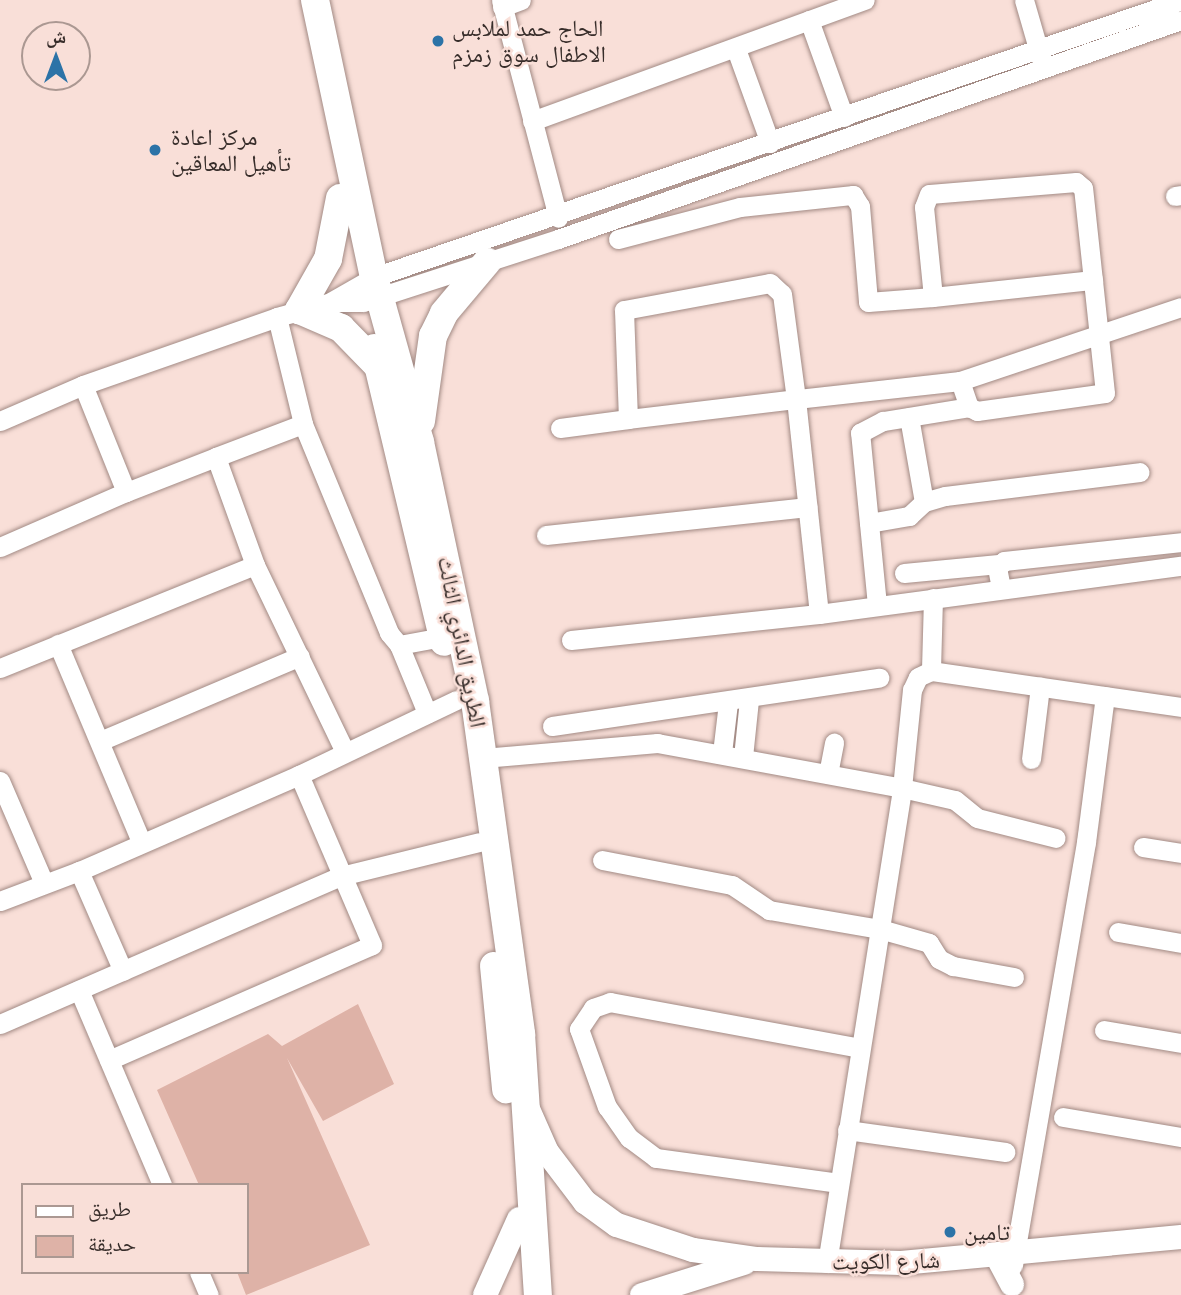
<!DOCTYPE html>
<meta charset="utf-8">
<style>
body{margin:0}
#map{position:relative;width:1181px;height:1295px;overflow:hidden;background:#f9dfd8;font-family:"DM Sans","Noto Naskh Arabic",sans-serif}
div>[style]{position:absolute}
.green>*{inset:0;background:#deb2a7}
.roads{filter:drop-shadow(0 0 2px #a28a84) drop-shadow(0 0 2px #a28a84)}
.minor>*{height:19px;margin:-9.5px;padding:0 9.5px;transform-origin:9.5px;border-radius:9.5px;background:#fff}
.major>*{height:24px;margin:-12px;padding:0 12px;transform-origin:12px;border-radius:12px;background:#fff}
.highway>*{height:28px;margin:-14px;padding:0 14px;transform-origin:14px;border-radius:14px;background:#fff}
.dots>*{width:19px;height:19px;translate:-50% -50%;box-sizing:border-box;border:4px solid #f9dfd8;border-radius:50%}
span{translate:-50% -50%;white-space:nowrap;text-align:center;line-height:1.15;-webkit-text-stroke:5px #f9dfd8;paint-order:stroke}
.poi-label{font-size:23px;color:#372d2a}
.left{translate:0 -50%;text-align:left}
.street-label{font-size:23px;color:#372d2a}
.legend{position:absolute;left:21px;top:1183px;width:228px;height:91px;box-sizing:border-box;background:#f9dfd8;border:2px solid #ab9892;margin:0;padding:9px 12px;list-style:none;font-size:21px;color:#372d2a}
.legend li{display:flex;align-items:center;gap:14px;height:35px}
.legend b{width:35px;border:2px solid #ab9892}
.north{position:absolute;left:21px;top:21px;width:70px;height:70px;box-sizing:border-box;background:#f9dfd8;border:2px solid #ab9892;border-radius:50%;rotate:0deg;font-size:19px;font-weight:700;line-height:28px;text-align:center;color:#372d2a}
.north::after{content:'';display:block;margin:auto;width:24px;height:32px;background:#2c73a7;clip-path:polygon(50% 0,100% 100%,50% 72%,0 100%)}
</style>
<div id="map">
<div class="green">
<div style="clip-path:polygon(358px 1004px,394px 1084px,323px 1121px,287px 1058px,370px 1245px,246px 1295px,237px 1272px,247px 1272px,247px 1185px,199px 1185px,157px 1090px,268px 1034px,282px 1046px)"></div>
</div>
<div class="roads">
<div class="minor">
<div style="left:501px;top:0;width:225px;rotate:75.3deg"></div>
<div style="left:1024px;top:0;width:61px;rotate:73.9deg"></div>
<div style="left:502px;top:7px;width:20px;rotate:-20deg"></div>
<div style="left:809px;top:20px;width:103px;rotate:70.2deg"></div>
<div style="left:736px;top:49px;width:100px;rotate:70.1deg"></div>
<div style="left:532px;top:121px;width:354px;rotate:-20deg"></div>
<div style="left:1175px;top:196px;width:6px;rotate:-9deg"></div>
<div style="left:618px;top:239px;width:126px;rotate:-14.7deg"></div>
<div style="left:740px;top:207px;width:114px;rotate:-6.1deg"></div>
<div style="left:853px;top:195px;width:13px;rotate:58deg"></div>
<div style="left:860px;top:206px;width:96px;rotate:85.2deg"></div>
<div style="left:868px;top:302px;width:65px;rotate:-4.4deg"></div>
<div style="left:770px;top:283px;width:16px;rotate:43deg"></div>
<div style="left:782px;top:294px;width:106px;rotate:82.4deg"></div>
<div style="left:796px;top:399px;width:169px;rotate:173.2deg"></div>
<div style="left:628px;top:419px;width:109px;rotate:-92.1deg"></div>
<div style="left:624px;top:310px;width:148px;rotate:-10.5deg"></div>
<div style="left:332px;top:301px;width:48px;rotate:-29.7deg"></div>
<div style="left:374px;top:277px;width:853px;rotate:-18.94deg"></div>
<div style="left:1181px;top:307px;width:233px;rotate:161.5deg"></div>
<div style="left:960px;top:381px;width:165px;rotate:173.7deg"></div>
<div style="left:796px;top:399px;width:216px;rotate:83.9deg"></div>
<div style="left:819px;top:614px;width:365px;rotate:-7.6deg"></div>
<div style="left:277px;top:317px;width:110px;rotate:76.3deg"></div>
<div style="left:960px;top:381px;width:28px;rotate:71deg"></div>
<div style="left:969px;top:407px;width:9px;rotate:27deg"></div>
<div style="left:977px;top:411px;width:129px;rotate:-8deg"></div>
<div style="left:1105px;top:393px;width:206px;rotate:-96.1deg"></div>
<div style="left:1083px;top:188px;width:9px;rotate:-139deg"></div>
<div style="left:1076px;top:182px;width:147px;rotate:175.3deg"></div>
<div style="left:929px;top:194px;width:14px;rotate:111deg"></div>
<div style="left:924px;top:207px;width:90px;rotate:84.3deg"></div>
<div style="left:933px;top:297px;width:161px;rotate:-6.1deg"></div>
<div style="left:909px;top:417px;width:86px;rotate:80deg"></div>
<div style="left:0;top:421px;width:90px;rotate:-23.4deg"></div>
<div style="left:83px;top:385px;width:206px;rotate:-19.3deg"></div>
<div style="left:277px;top:317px;width:56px;rotate:-15.5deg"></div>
<div style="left:331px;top:302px;width:32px"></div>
<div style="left:363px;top:302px;width:205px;rotate:-17.9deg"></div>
<div style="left:558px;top:239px;width:660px;rotate:-19.37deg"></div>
<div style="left:560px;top:428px;width:69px;rotate:-7.5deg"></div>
<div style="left:216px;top:457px;width:93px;rotate:-20.8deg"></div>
<div style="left:303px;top:424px;width:226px;rotate:67.6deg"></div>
<div style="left:389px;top:633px;width:16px;rotate:50deg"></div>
<div style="left:399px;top:645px;width:44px;rotate:-10.5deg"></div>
<div style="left:869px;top:523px;width:41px;rotate:-9.9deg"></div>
<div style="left:909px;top:516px;width:21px;rotate:-43deg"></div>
<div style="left:924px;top:502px;width:22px;rotate:-16deg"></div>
<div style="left:945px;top:496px;width:196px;rotate:-7deg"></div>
<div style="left:546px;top:535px;width:263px;rotate:-6.1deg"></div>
<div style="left:0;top:547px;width:137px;rotate:-23.6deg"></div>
<div style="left:126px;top:492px;width:115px;rotate:-111.9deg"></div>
<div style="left:255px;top:565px;width:205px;rotate:64.3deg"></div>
<div style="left:904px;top:573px;width:95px;rotate:-5.4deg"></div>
<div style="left:1001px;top:588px;width:20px;rotate:-101deg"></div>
<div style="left:997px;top:568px;width:10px;rotate:-45deg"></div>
<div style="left:1004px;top:561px;width:178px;rotate:-6.1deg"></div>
<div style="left:933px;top:598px;width:73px;rotate:91.6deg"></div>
<div style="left:931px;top:671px;width:253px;rotate:8.2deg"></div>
<div style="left:877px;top:605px;width:173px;rotate:-95.6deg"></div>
<div style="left:860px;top:433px;width:26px;rotate:-28deg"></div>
<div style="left:883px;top:421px;width:87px;rotate:-9.2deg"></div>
<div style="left:571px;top:640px;width:249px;rotate:-6deg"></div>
<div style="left:58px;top:644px;width:214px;rotate:67.2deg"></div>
<div style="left:399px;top:645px;width:74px;rotate:67.6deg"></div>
<div style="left:0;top:668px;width:275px;rotate:-22deg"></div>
<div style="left:255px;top:565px;width:115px;rotate:-109.9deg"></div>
<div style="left:216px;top:457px;width:97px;rotate:158.7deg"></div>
<div style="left:552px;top:726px;width:331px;rotate:-8.4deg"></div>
<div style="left:100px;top:741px;width:217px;rotate:-23deg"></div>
<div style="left:722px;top:753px;width:50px;rotate:-83.2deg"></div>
<div style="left:743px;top:757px;width:57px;rotate:-84deg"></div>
<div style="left:483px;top:758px;width:175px;rotate:-4.9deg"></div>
<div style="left:657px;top:743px;width:249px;rotate:10.4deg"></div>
<div style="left:902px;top:788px;width:99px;rotate:-84.2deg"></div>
<div style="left:912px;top:690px;width:14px;rotate:-65deg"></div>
<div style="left:918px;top:677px;width:14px;rotate:-25deg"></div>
<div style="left:1031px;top:759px;width:73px;rotate:-82.9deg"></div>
<div style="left:828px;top:774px;width:32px;rotate:-79deg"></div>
<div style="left:299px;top:775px;width:174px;rotate:-25.5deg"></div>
<div style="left:0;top:781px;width:111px;rotate:66.7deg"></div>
<div style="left:1143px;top:847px;width:38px;rotate:9deg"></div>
<div style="left:602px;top:860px;width:132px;rotate:10.9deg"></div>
<div style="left:732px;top:885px;width:45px;rotate:34deg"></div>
<div style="left:769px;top:910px;width:113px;rotate:9.7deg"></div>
<div style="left:880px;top:929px;width:51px;rotate:15.9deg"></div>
<div style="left:929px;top:943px;width:19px;rotate:58deg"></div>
<div style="left:939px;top:959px;width:16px;rotate:27deg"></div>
<div style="left:953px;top:966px;width:62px;rotate:10.2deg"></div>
<div style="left:0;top:901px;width:85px;rotate:-20.8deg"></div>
<div style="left:1118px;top:932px;width:64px;rotate:9.9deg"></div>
<div style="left:79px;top:990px;width:212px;rotate:66.9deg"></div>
<div style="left:0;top:1024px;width:372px;rotate:-23.5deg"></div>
<div style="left:341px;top:876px;width:142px;rotate:-13.8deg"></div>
<div style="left:1104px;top:1030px;width:78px;rotate:9.6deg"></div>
<div style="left:109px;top:1060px;width:287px;rotate:-23.6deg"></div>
<div style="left:372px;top:945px;width:185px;rotate:-113.2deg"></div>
<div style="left:299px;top:775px;width:240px;rotate:156.4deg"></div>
<div style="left:79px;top:871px;width:109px;rotate:66.3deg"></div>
<div style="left:1063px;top:1117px;width:120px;rotate:9.6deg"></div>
<div style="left:847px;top:1130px;width:160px;rotate:7.9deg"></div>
<div style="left:839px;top:1183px;width:185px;rotate:-172.2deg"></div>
<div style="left:656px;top:1158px;width:34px;rotate:-143deg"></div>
<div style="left:629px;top:1138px;width:38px;rotate:-125deg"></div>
<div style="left:607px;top:1107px;width:83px;rotate:-109.7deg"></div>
<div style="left:579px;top:1029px;width:25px;rotate:-56deg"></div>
<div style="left:593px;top:1008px;width:18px;rotate:-19deg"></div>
<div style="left:610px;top:1002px;width:254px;rotate:10.4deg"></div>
<div style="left:827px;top:1263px;width:481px;rotate:-81deg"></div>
<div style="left:902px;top:788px;width:54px;rotate:12.8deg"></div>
<div style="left:955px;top:800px;width:28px;rotate:39deg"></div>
<div style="left:977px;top:818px;width:81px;rotate:14.2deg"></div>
<div style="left:1013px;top:1265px;width:429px;rotate:-80.2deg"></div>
<div style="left:1086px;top:842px;width:147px;rotate:-82.6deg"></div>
<div style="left:199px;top:1272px;width:25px;rotate:67deg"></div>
</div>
<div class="major">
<div style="left:528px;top:1109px;width:47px;rotate:66.2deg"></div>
<div style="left:547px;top:1152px;width:63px;rotate:52.8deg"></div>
<div style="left:585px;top:1202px;width:39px;rotate:36deg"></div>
<div style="left:617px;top:1225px;width:80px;rotate:18.2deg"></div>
<div style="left:693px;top:1250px;width:65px;rotate:8deg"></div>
<div style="left:757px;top:1259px;width:144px;rotate:1.6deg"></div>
<div style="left:901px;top:1263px;width:281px;rotate:-5.3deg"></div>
<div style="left:997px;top:1256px;width:32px;rotate:62deg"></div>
<div style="left:485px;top:1295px;width:83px;rotate:-65.9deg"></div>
<div style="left:642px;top:1295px;width:107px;rotate:-17.4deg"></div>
</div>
<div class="highway">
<div style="left:315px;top:0;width:283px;rotate:78deg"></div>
<div style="left:374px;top:277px;width:171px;rotate:74.4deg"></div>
<div style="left:420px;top:442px;width:265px;rotate:78deg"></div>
<div style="left:475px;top:701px;width:336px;rotate:82.1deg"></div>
<div style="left:521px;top:1034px;width:262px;rotate:86.3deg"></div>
<div style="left:340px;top:198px;width:62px;rotate:101.1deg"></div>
<div style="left:328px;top:259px;width:59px;rotate:119.6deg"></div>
<div style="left:299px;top:310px;width:46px;rotate:23.2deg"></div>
<div style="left:341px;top:328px;width:54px;rotate:45.7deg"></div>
<div style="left:374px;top:348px;width:302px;rotate:76.6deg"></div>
<div style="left:421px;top:421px;width:86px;rotate:-82deg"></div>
<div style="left:433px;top:336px;width:25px;rotate:-64deg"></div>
<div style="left:444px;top:313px;width:67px;rotate:-49.9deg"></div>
<div style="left:494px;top:966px;width:124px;rotate:84.4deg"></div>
</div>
</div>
<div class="dots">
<div style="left:438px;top:41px;background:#2c73a7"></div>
<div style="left:155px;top:150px;background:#2c73a7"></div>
<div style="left:950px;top:1232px;background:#2c73a7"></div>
</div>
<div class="poi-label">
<span class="left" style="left:452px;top:41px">الحاج حمد لملابس<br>الاطفال سوق زمزم</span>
<span class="left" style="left:171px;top:150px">مركز اعادة<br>تأهيل المعاقين</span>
<span class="left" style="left:964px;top:1232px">تامين</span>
</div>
<div class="street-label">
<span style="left:462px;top:642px;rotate:79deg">الطريق الدائري الثالث</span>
<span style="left:886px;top:1261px;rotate:-1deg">شارع الكويت</span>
</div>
<ul class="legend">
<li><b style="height:9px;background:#fff"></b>طريق</li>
<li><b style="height:19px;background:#deb2a7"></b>حديقة</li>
</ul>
<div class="north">ش</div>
</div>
